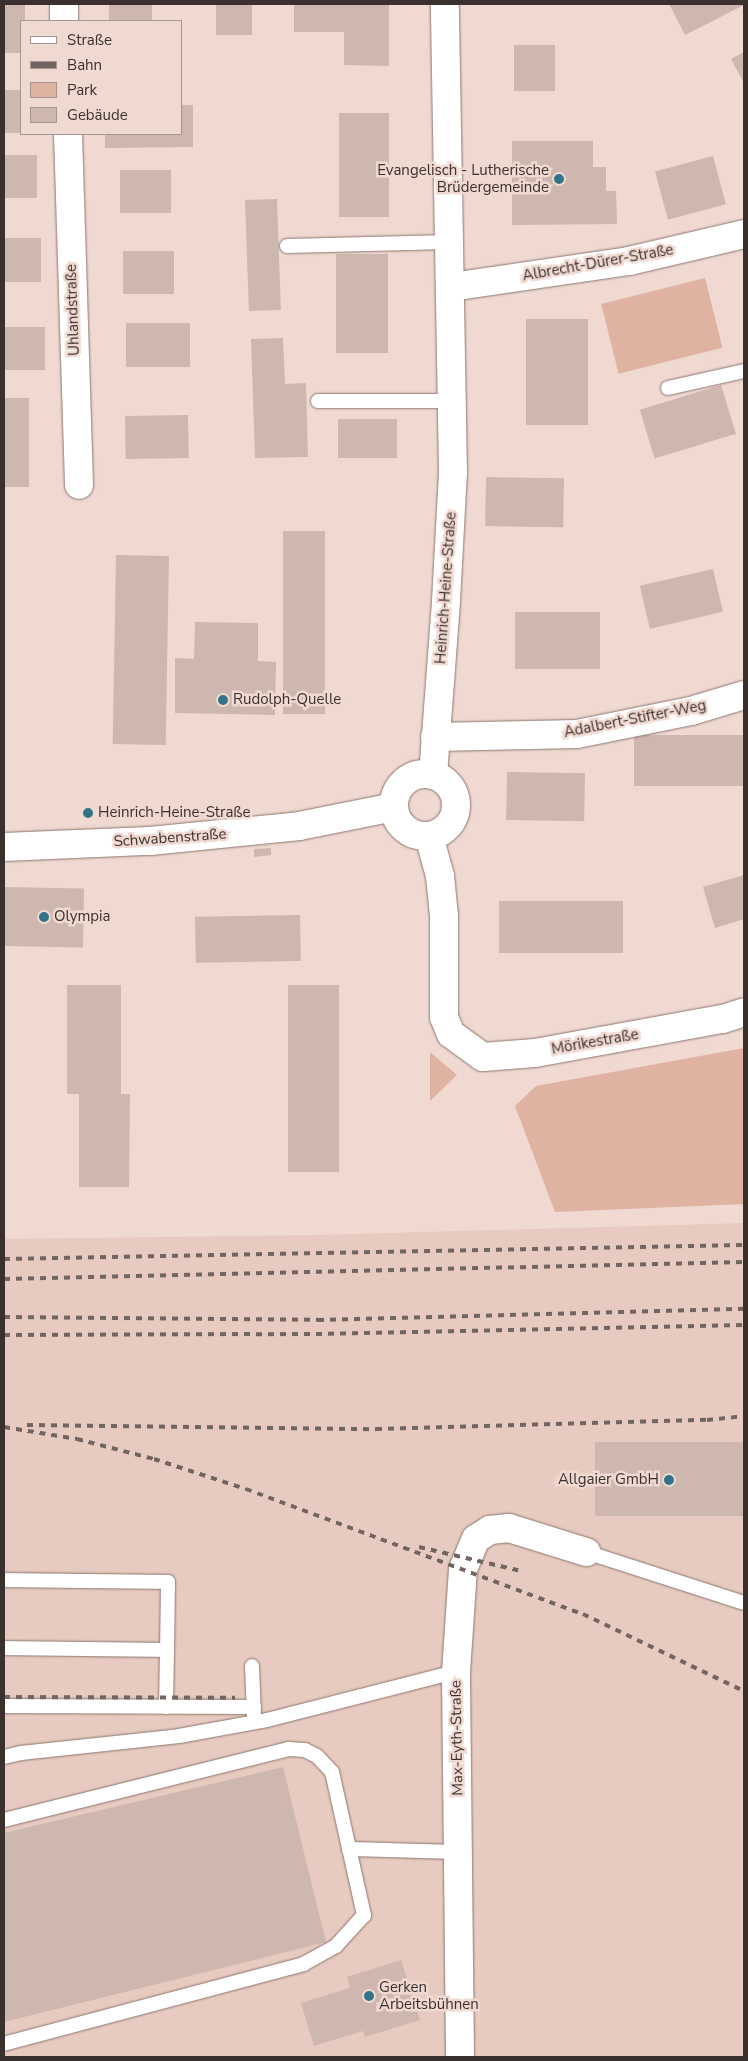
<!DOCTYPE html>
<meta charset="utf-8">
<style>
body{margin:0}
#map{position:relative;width:748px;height:2061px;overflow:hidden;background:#f0d9d1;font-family:"Nunito Sans",sans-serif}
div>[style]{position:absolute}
.built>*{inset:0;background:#e8cbc0}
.green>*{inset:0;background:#e0b2a1;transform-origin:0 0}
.building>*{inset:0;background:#cdb7af;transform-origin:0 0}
.roads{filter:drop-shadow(0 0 1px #8b776f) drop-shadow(0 0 1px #8b776f)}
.lane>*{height:14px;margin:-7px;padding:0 7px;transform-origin:7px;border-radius:7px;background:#fff}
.street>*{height:28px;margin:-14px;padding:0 14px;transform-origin:14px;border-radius:14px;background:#fff}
.street>.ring{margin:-14px;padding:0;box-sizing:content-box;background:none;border:28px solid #fff;border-radius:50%}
.rail>*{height:4px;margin-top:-2px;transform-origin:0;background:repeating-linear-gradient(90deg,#726460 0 6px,transparent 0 12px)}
.dots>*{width:14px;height:14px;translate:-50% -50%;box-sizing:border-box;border:2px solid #f0d9d1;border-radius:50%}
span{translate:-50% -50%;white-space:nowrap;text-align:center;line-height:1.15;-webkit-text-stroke:5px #f0d9d1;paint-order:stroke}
.poi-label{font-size:15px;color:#3a312e}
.right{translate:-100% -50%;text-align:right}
.left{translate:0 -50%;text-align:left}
.street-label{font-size:15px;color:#3a312e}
.frame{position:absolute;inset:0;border:5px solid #3a312e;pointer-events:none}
.legend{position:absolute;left:20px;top:20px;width:162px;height:115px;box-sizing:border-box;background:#f0d9d1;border:1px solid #a79690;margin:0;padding:6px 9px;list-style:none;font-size:15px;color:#3a312e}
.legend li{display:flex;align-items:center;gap:10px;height:25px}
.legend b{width:25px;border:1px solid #a79690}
</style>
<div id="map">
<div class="built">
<div style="clip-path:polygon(744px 1223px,744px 2057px,4px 2057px,4px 1239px,317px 1235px)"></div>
</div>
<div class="green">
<div style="left:705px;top:278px;width:72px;height:107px;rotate:76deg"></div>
<div style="clip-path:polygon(744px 1048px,744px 1204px,555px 1212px,515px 1106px,536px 1086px)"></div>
<div style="clip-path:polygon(430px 1052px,457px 1075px,430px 1101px)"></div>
</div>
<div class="building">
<div style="clip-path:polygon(4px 4px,25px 4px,25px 21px,21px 21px,21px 53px,4px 53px)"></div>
<div style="left:109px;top:4px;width:43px;height:17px"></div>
<div style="left:216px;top:4px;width:36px;height:31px"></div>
<div style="clip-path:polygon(294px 4px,389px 4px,389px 66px,344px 65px,344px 32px,294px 32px)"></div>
<div style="clip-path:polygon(669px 4px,744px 4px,744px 5px,685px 35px)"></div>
<div style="left:514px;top:45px;width:41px;height:46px"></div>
<div style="clip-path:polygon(744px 52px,744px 83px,731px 59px)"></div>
<div style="left:4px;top:90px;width:17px;height:43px"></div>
<div style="clip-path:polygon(181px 105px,193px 105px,193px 147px,105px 148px,105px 134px,181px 134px)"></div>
<div style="left:339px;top:113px;width:50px;height:104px"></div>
<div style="clip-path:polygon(512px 141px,593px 141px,593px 167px,606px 167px,606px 191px,616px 191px,617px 224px,512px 225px)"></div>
<div style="left:4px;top:155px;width:33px;height:43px"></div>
<div style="left:713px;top:156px;width:50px;height:60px;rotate:75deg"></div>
<div style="left:120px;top:170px;width:51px;height:43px"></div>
<div style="left:277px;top:199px;width:111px;height:32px;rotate:88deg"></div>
<div style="left:4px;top:238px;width:37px;height:44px"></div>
<div style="left:123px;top:251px;width:51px;height:43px"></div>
<div style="left:336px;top:254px;width:52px;height:99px"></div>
<div style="left:526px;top:319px;width:62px;height:106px"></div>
<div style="left:190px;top:323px;width:44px;height:64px;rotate:90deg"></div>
<div style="left:4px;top:327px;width:41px;height:43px"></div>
<div style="clip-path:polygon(283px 338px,285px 384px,306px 383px,308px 457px,255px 458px,251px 339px)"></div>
<div style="left:721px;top:385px;width:51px;height:85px;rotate:73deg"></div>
<div style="left:4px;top:398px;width:25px;height:89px"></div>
<div style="left:188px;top:415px;width:43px;height:63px;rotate:89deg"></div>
<div style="left:338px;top:419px;width:59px;height:39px"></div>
<div style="left:486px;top:477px;width:78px;height:49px;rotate:1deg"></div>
<div style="left:283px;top:531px;width:42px;height:183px"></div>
<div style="left:116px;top:555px;width:53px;height:189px;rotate:1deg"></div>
<div style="left:713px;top:569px;width:44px;height:75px;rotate:77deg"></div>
<div style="left:515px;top:612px;width:85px;height:57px"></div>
<div style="clip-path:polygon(195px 622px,258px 623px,258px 661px,276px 662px,275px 715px,175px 713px,175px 658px,194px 659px)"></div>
<div style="left:744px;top:735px;width:51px;height:110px;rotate:90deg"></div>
<div style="left:507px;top:772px;width:78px;height:48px;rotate:1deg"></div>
<div style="left:97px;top:809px;width:14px;height:7px"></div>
<div style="clip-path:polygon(271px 848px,271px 855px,254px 857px,254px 849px)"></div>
<div style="clip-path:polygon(744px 875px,744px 919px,715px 928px,703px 887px)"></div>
<div style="left:4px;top:887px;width:80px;height:59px;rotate:1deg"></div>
<div style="left:499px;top:901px;width:124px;height:52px"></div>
<div style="left:300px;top:915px;width:46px;height:105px;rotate:89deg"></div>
<div style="clip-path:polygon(67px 985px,121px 985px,121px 1094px,130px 1094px,129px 1187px,79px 1187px,79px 1094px,67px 1094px)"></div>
<div style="left:288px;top:985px;width:51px;height:187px"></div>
<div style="left:595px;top:1442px;width:149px;height:74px"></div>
<div style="clip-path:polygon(283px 1767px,326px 1942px,4px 2022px,4px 1833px)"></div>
<div style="clip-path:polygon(401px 1960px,420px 2020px,365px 2037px,363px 2031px,314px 2046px,301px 2003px,350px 1988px,347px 1977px)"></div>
</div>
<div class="roads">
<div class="lane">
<div style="left:287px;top:246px;width:163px;rotate:-1.4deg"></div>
<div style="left:668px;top:388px;width:78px;rotate:-12.6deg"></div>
<div style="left:318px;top:401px;width:134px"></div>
<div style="left:586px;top:1552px;width:166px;rotate:17.9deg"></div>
<div style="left:4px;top:1580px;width:164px;rotate:0.7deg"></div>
<div style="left:168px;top:1582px;width:68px;rotate:90.8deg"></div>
<div style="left:167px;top:1650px;width:163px;rotate:-179.3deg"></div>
<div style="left:252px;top:1666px;width:49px;rotate:87.7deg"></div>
<div style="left:4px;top:1706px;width:250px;rotate:0.2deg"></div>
<div style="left:166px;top:1707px;width:57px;rotate:-89deg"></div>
<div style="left:4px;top:1757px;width:17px;rotate:-13deg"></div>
<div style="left:21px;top:1753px;width:159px;rotate:-6.1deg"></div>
<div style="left:179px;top:1736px;width:89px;rotate:-10.3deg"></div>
<div style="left:267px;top:1720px;width:195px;rotate:-14.3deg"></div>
<div style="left:4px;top:1820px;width:294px;rotate:-14deg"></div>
<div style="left:289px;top:1749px;width:16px;rotate:4deg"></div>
<div style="left:305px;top:1750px;width:13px;rotate:27deg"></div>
<div style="left:317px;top:1756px;width:22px;rotate:47deg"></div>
<div style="left:332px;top:1772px;width:147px;rotate:77.4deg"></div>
<div style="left:364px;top:1915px;width:42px;rotate:132.1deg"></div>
<div style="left:336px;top:1946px;width:37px;rotate:151deg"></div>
<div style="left:304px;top:1964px;width:310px;rotate:165.1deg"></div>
<div style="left:349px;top:1849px;width:110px;rotate:1.6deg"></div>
</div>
<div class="street">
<div style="left:64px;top:4px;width:17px;rotate:90deg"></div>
<div style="left:68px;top:134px;width:351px;rotate:88.2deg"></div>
<div style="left:451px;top:287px;width:180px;rotate:-8.3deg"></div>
<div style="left:629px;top:261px;width:118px;rotate:-13.2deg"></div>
<div style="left:435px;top:737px;width:142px;rotate:-1.2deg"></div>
<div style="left:577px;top:734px;width:116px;rotate:-11.4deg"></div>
<div style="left:691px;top:711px;width:55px;rotate:-16.8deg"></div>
<div class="ring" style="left:394px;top:774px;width:34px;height:34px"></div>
<div style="left:433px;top:775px;width:174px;rotate:-85.7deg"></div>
<div style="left:446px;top:601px;width:128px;rotate:-86.9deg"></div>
<div style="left:453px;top:473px;width:469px;rotate:-91deg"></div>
<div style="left:429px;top:836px;width:41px;rotate:74.6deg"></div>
<div style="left:440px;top:876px;width:40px;rotate:84.3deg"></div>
<div style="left:444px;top:916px;width:101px;rotate:90deg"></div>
<div style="left:444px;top:1017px;width:18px;rotate:68deg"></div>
<div style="left:451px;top:1034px;width:39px;rotate:36deg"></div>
<div style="left:483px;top:1057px;width:52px;rotate:-4.4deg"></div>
<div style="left:535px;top:1053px;width:191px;rotate:-10.3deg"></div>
<div style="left:723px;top:1019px;width:22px;rotate:-18deg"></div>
<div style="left:4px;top:847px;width:146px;rotate:-2.4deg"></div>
<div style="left:150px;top:841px;width:150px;rotate:-5.7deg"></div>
<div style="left:299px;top:826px;width:97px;rotate:-11.3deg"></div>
<div style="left:460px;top:2057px;width:385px;rotate:-90.6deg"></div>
<div style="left:456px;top:1672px;width:103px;rotate:-86.1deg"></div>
<div style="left:463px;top:1569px;width:33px;rotate:-67deg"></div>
<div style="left:476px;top:1539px;width:17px;rotate:-33deg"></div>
<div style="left:490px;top:1530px;width:19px;rotate:-6deg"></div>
<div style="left:509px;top:1528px;width:81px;rotate:17.3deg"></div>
</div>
</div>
<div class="rail">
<div style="left:4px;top:1259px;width:740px;rotate:-1.08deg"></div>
<div style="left:4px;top:1279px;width:740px;rotate:-1.32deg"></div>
<div style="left:4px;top:1317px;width:314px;rotate:0.5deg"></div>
<div style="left:318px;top:1320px;width:426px;rotate:-1.5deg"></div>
<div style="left:4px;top:1335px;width:312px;rotate:-0.2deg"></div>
<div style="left:316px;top:1334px;width:428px;rotate:-1.2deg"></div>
<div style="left:27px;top:1425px;width:349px;rotate:0.7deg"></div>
<div style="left:376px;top:1429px;width:331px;rotate:-1.6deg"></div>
<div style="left:707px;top:1420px;width:37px;rotate:-6deg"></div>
<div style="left:4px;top:1427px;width:74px;rotate:9.3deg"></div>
<div style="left:77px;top:1439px;width:80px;rotate:14.6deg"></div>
<div style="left:154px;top:1459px;width:97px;rotate:18.1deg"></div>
<div style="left:246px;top:1489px;width:359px;rotate:20.4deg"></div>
<div style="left:583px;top:1614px;width:178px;rotate:25.6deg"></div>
<div style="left:419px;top:1547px;width:105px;rotate:13.2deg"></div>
<div style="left:4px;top:1697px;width:231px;rotate:0.2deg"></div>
</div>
<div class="dots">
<div style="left:559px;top:179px;background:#337387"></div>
<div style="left:223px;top:700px;background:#337387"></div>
<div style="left:88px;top:813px;background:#337387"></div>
<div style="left:44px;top:917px;background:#337387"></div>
<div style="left:669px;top:1480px;background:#337387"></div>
<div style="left:369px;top:1996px;background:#337387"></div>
</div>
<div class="poi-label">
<span class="right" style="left:549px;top:179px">Evangelisch - Lutherische<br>Brüdergemeinde</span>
<span class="left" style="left:233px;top:700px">Rudolph-Quelle</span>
<span class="left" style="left:98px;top:813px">Heinrich-Heine-Straße</span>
<span class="left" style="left:54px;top:917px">Olympia</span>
<span class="right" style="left:659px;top:1480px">Allgaier GmbH</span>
<span class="left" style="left:379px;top:1996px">Gerken<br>Arbeitsbühnen</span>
</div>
<div class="street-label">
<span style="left:598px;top:263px;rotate:-10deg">Albrecht-Dürer-Straße</span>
<span style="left:73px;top:310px;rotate:-92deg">Uhlandstraße</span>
<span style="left:446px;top:588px;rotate:-86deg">Heinrich-Heine-Straße</span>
<span style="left:635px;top:719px;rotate:-11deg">Adalbert-Stifter-Weg</span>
<span style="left:170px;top:838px;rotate:-4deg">Schwabenstraße</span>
<span style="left:595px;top:1042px;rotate:-10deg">Mörikestraße</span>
<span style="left:457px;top:1738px;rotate:-91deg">Max-Eyth-Straße</span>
</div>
<div class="frame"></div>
<ul class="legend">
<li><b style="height:6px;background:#fff"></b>Straße</li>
<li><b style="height:6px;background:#726460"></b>Bahn</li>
<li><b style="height:14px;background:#e0b2a1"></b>Park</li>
<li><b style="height:14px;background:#cdb7af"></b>Gebäude</li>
</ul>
</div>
